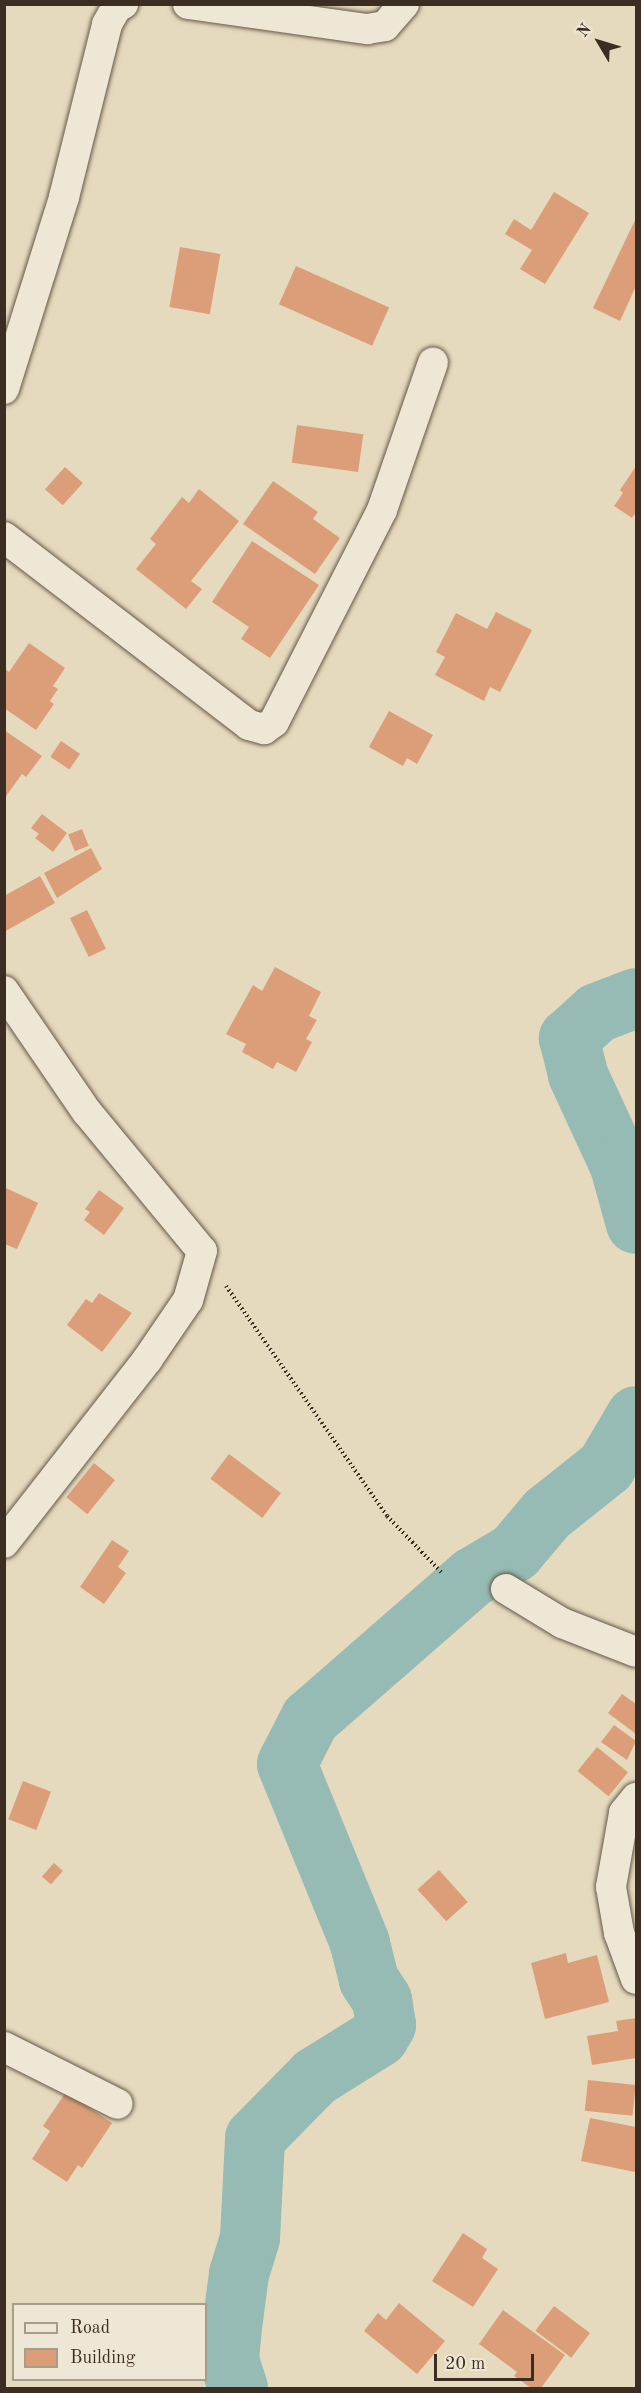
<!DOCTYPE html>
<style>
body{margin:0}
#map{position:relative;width:641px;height:2393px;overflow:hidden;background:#e6dabe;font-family:"Old Standard TT",serif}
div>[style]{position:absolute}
.river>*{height:60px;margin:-30px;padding:0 30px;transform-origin:30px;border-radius:30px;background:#96bab4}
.building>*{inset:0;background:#db9e79;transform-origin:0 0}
.path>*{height:4px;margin-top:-2px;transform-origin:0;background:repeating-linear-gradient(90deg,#3b2d21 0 1.5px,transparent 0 4.5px)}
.roads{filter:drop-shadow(0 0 2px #665848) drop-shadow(0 0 2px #665848)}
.street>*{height:30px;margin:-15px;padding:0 15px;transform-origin:15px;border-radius:15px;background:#efe7d5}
span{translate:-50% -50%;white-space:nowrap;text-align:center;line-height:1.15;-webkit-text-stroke:6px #efe7d5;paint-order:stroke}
.frame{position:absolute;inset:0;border:6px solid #3b2d21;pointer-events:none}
.legend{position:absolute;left:12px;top:2303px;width:195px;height:78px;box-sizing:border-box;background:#efe7d5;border:2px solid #a79d8d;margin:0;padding:8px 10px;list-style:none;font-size:18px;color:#3b2d21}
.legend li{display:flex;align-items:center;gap:12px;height:30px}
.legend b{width:30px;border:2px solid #a79d8d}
.north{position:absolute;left:569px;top:12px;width:60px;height:60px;-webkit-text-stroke:4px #efe7d5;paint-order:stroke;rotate:308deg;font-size:16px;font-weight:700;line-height:24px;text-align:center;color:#3b2d21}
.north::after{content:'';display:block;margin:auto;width:21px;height:27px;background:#3b2d21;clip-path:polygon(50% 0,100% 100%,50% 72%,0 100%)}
.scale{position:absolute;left:434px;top:2354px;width:100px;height:27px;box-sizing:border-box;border:3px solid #3b2d21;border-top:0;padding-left:8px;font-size:18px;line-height:21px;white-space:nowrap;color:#3b2d21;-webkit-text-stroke:4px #efe7d5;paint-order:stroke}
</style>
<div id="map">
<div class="river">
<div style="left:636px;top:998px;width:42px;rotate:159deg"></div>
<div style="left:597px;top:1013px;width:38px;rotate:138deg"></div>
<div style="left:569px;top:1038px;width:38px;rotate:76deg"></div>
<div style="left:578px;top:1075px;width:100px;rotate:65.2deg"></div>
<div style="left:620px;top:1166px;width:60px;rotate:74.6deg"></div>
<div style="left:238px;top:2388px;width:29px;rotate:-108deg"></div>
<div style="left:229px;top:2360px;width:25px;rotate:-85deg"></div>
<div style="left:231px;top:2335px;width:62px;rotate:-82.5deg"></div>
<div style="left:239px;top:2274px;width:38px;rotate:-73deg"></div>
<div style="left:250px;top:2238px;width:100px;rotate:-87.1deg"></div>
<div style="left:255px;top:2138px;width:86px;rotate:-45.5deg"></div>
<div style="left:315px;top:2077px;width:75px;rotate:-32deg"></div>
<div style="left:379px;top:2037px;width:14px;rotate:-60deg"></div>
<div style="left:386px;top:2025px;width:25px;rotate:-99deg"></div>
<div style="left:382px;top:2000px;width:24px;rotate:-123deg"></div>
<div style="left:369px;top:1980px;width:38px;rotate:-104deg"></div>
<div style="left:360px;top:1943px;width:193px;rotate:-112.2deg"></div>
<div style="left:287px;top:1764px;width:51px;rotate:-62.9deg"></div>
<div style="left:310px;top:1719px;width:216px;rotate:-41.1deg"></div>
<div style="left:473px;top:1577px;width:49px;rotate:-30.8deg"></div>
<div style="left:515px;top:1552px;width:50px;rotate:-49.9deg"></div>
<div style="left:547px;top:1514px;width:75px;rotate:-38.5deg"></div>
<div style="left:606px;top:1467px;width:59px;rotate:-59.5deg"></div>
</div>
<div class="building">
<div style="clip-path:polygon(554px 192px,589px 213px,545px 284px,520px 269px,532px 250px,505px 234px,514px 219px,531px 230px)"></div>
<div style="clip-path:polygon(636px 218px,636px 286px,620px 321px,593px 308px)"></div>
<div style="left:180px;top:247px;width:41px;height:61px;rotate:10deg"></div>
<div style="left:296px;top:266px;width:102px;height:42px;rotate:24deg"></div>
<div style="left:297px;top:425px;width:67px;height:38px;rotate:8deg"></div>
<div style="clip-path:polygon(636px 466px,636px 512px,632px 518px,614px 506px,623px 493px,620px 490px)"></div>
<div style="left:65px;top:467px;width:24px;height:30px;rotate:42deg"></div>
<div style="clip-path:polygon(273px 481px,318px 512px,313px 519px,340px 538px,315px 574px,243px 524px)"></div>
<div style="clip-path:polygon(199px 489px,239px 521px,191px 581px,202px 589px,186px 609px,136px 569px,156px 544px,150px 539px,182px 497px,189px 503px)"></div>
<div style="clip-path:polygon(252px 541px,319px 585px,270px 658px,241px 639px,249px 627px,212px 602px)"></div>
<div style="clip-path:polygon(496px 612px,532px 630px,500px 692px,490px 687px,484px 701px,435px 675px,445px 657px,436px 652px,456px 613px,487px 629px)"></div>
<div style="clip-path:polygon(29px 643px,65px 668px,53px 686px,58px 689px,50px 701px,54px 704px,36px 730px,4px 708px,4px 668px,9px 672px)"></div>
<div style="clip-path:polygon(389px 711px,433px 735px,417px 764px,407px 758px,403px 766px,369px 747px)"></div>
<div style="clip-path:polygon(4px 730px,42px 756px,26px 777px,22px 774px,4px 799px)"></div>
<div style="left:61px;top:741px;width:23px;height:19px;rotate:34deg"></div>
<div style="clip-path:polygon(42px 814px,67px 833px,53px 852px,35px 838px,39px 834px,31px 828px)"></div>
<div style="left:82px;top:829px;width:18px;height:15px;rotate:68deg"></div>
<div style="clip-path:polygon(91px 848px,102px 869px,57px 898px,44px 873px)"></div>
<div style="clip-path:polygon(40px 876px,55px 903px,4px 932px,4px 896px)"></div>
<div style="left:87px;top:910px;width:43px;height:19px;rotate:64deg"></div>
<div style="clip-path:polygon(275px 967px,321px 992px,309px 1016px,317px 1020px,306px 1039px,312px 1042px,296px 1072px,277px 1062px,273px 1069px,242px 1052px,246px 1044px,226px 1034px,253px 985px,262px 991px)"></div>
<div style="clip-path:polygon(4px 1187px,38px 1203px,17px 1249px,4px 1244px)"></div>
<div style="clip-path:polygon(99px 1190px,124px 1208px,104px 1235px,84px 1220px,90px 1212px,85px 1209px)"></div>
<div style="clip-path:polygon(99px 1293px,132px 1313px,102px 1352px,67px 1325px,86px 1299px,92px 1303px)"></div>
<div style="left:229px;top:1454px;width:65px;height:31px;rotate:37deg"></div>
<div style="left:94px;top:1463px;width:27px;height:44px;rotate:39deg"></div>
<div style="clip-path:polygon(112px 1540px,129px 1551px,118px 1567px,126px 1573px,104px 1604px,80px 1587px)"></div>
<div style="clip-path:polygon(622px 1694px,636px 1704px,636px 1734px,608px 1713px)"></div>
<div style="clip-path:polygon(614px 1725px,636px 1741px,627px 1760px,601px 1742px)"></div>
<div style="left:597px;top:1747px;width:40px;height:31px;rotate:39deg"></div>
<div style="left:23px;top:1781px;width:30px;height:41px;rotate:21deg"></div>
<div style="left:54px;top:1863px;width:12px;height:18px;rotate:42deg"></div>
<div style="left:439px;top:1870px;width:43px;height:29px;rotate:48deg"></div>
<div style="clip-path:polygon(566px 1953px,568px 1963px,597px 1955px,609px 2002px,545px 2019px,531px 1963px)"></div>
<div style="clip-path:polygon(636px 2018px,636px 2058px,592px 2065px,587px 2036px,618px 2031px,616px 2021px)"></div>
<div style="left:588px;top:2080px;width:48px;height:31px;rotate:6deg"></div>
<div style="clip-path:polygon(66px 2092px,112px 2123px,82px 2168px,78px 2165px,67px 2182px,32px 2159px,50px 2131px,43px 2126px)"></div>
<div style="clip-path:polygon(590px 2118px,636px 2127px,635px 2172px,581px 2161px)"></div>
<div style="clip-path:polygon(463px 2233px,487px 2249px,482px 2258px,498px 2269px,473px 2307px,432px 2281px)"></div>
<div style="clip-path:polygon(399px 2303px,445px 2341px,417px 2374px,364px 2331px,378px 2313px,386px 2320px)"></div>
<div style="left:554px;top:2306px;width:45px;height:31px;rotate:37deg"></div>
<div style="clip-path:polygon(503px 2310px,565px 2355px,541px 2388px,531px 2388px,514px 2376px,517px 2372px,479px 2344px)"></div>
</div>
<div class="path">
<div style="left:226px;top:1286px;width:281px;rotate:55deg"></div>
<div style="left:387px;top:1516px;width:78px;rotate:46deg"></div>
</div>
<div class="roads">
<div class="street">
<div style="left:188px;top:4px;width:181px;rotate:8deg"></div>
<div style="left:367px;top:29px;width:18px;rotate:-9deg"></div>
<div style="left:385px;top:26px;width:29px;rotate:-49deg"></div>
<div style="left:4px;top:389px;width:201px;rotate:-72.6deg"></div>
<div style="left:64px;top:197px;width:178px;rotate:-76deg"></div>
<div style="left:107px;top:24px;width:20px;rotate:-60deg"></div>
<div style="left:117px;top:7px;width:7px;rotate:-27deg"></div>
<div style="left:4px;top:537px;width:309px;rotate:37.5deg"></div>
<div style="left:249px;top:725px;width:16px;rotate:15deg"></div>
<div style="left:264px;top:729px;width:12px;rotate:-35deg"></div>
<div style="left:274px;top:722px;width:238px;rotate:-63deg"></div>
<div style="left:382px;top:510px;width:156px;rotate:-70.9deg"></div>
<div style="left:4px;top:991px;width:147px;rotate:55.6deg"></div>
<div style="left:87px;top:1112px;width:180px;rotate:50.4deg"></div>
<div style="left:202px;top:1251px;width:51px;rotate:105.9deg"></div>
<div style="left:188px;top:1300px;width:73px;rotate:124.3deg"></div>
<div style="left:147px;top:1360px;width:232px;rotate:128deg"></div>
<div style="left:506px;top:1589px;width:66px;rotate:31.3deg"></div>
<div style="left:562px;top:1623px;width:79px;rotate:21.4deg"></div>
<div style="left:636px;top:1798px;width:19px;rotate:129deg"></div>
<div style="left:624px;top:1813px;width:75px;rotate:100deg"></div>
<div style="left:611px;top:1887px;width:47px;rotate:80.1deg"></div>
<div style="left:619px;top:1933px;width:49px;rotate:69.7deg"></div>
<div style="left:4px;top:2047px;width:127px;rotate:26.6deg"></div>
</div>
</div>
<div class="frame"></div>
<ul class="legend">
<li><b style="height:8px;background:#efe7d5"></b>Road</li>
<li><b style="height:16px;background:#db9e79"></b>Building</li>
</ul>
<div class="north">N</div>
<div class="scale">20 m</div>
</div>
